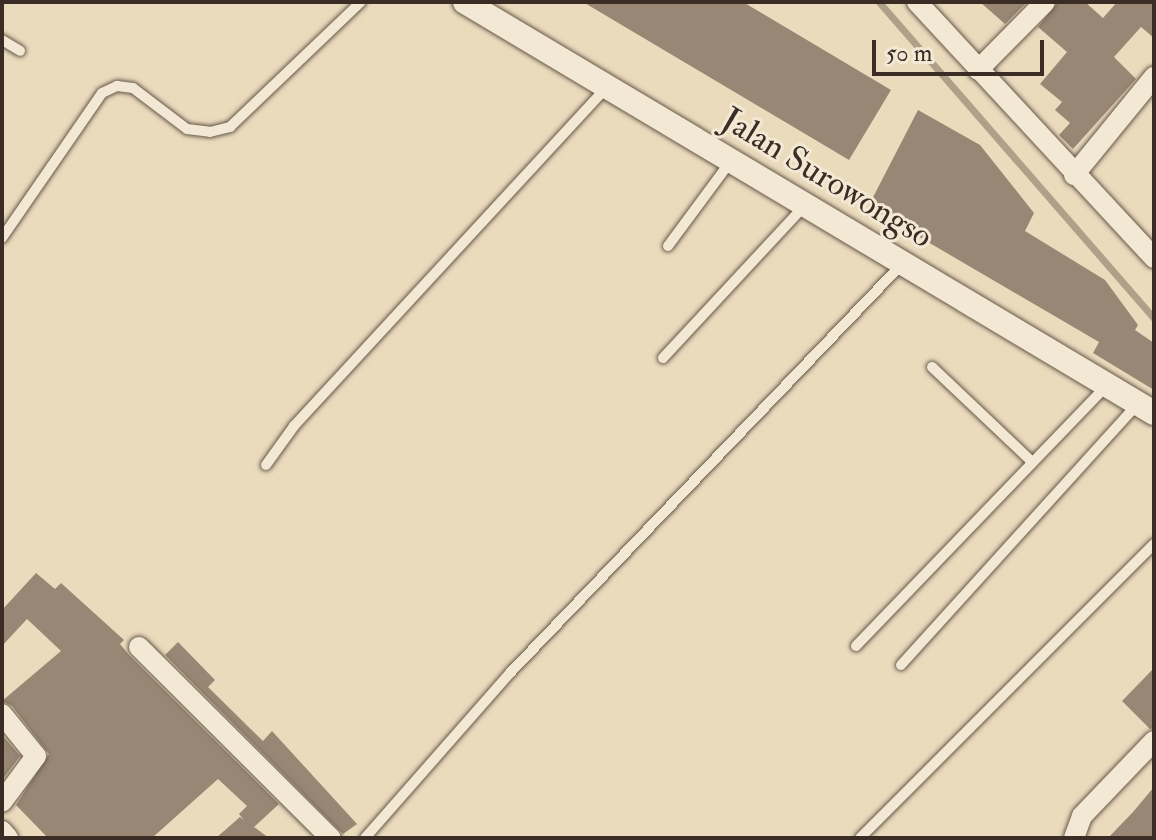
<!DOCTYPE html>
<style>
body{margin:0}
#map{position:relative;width:1156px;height:840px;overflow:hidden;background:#ebdbbd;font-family:"IM FELL Double Pica",serif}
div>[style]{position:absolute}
.stream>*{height:7px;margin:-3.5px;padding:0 3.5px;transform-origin:3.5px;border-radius:3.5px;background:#afa089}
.building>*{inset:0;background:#978774}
.roads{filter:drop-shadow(0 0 2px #67584b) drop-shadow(0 0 2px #67584b)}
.service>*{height:10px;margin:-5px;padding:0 5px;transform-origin:5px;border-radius:5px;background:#f2e8d4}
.minor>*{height:20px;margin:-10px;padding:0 10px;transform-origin:10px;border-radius:10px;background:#f2e8d4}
.tertiary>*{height:24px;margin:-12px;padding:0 12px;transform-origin:12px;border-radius:12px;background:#f2e8d4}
span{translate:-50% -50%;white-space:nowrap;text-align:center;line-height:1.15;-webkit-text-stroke:6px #f2e8d4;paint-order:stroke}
.street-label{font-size:34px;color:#3b2d25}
.frame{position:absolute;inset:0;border:4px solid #3b2d25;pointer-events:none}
.scale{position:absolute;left:872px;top:40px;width:172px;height:36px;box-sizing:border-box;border:4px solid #3b2d25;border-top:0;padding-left:10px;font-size:24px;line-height:28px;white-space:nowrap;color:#3b2d25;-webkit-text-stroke:6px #f2e8d4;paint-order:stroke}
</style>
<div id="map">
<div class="stream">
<div style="left:879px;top:2px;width:419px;rotate:49deg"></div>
</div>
<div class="building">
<div style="clip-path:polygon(583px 2px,743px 2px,891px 90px,849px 160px)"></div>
<div style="clip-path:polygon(980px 2px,1027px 2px,1005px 24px)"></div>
<div style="clip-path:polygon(1058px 2px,1085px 2px,1103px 18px,1117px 2px,1154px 2px,1154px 38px,1141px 27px,1114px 57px,1136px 79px,1073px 149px,1059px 135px,1070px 123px,1055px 110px,1062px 102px,1040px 84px,1067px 52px,1038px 27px)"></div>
<div style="clip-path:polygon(918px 110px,980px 145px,1034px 213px,1025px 231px,1105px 280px,1138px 325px,1135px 330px,1154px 343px,1154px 390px,1093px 353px,1099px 342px,868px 207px)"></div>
<div style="clip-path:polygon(36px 573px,55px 589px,61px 583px,124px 640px,120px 644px,130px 656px,279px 804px,254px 827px,269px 838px,216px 838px,240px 817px,244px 820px,239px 814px,247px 806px,218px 779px,152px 838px,48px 838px,16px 805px,49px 754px,12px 706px,2px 701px,61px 651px,27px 619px,2px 646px,2px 610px)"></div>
<div style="clip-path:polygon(178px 642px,215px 680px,208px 687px,263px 741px,272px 731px,357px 824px,343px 834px,165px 655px)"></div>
<div style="clip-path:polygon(1154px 668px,1154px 728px,1150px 729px,1122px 701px)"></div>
<div style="clip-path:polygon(2px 735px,20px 756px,2px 780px)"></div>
<div style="clip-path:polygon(1154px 787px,1154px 838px,1108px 838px,1133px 812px)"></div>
</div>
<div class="roads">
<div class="service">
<div style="left:2px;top:40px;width:21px;rotate:31deg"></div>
<div style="left:2px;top:238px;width:176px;rotate:-55.4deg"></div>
<div style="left:102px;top:93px;width:17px;rotate:-25deg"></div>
<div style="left:117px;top:86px;width:16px;rotate:7deg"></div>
<div style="left:133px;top:88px;width:68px;rotate:37.2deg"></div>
<div style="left:187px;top:129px;width:23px;rotate:7deg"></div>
<div style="left:210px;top:132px;width:21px;rotate:-14deg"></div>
<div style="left:230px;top:127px;width:181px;rotate:-43.7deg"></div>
<div style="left:668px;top:246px;width:106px;rotate:-53.5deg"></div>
<div style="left:663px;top:358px;width:209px;rotate:-47.1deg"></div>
<div style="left:932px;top:367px;width:138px;rotate:43.5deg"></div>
<div style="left:266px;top:465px;width:48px;rotate:-54.3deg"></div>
<div style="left:294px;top:426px;width:461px;rotate:-47.3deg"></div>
<div style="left:856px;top:646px;width:362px;rotate:-46.1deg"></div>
<div style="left:901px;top:665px;width:351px;rotate:-47.8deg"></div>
<div style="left:365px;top:838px;width:221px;rotate:-48.7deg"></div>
<div style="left:511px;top:672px;width:565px;rotate:-46.22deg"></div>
<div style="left:860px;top:838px;width:416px;rotate:-45deg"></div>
</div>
<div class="minor">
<div style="left:917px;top:2px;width:349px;rotate:47.2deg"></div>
<div style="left:978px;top:70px;width:95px;rotate:-45.4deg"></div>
<div style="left:1074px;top:175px;width:127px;rotate:-50.8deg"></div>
<div style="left:139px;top:647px;width:271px;rotate:44.9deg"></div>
<div style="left:2px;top:714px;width:54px;rotate:51deg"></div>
<div style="left:36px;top:756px;width:57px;rotate:126.5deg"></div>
<div style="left:2px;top:831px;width:9px;rotate:49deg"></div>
<div style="left:1074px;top:838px;width:23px;rotate:-70deg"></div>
<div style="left:1082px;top:816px;width:104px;rotate:-46.2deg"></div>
</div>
<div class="tertiary">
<div style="left:465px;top:2px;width:802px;rotate:30.82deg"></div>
</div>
</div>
<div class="street-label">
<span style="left:827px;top:178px;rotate:31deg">Jalan Surowongso</span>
</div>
<div class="frame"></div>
<div class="scale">50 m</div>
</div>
